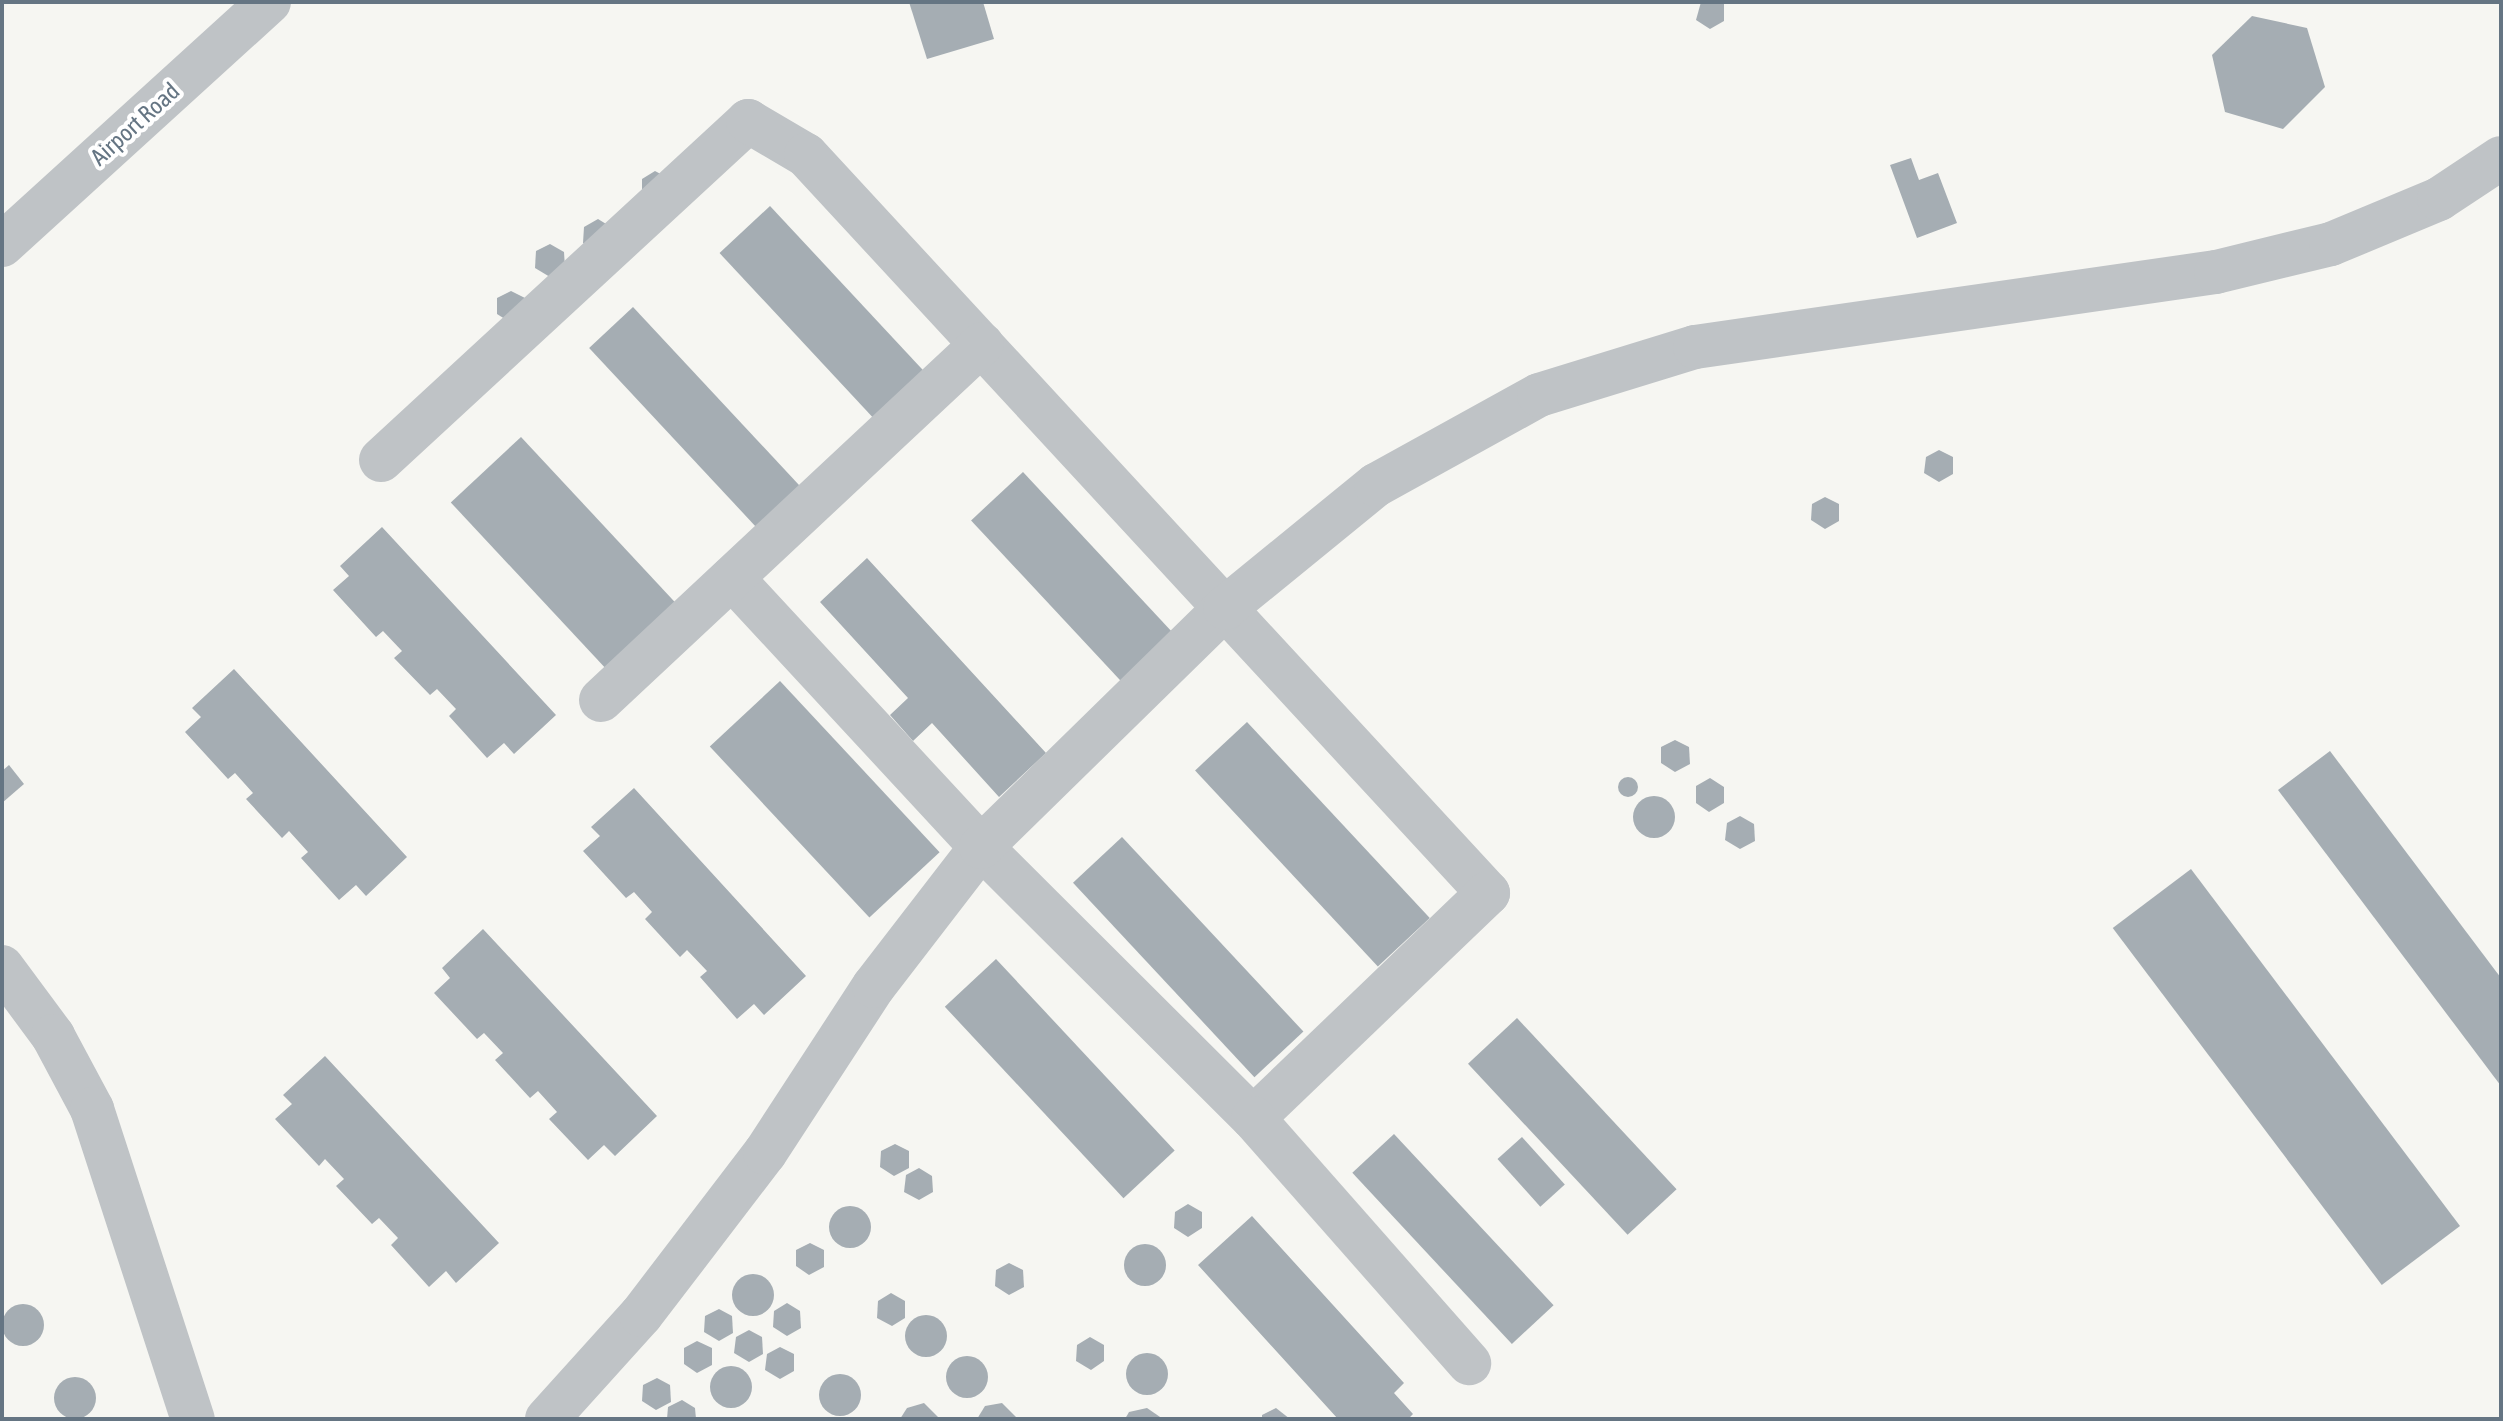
<!DOCTYPE html>
<style>
body{margin:0}
#map{position:relative;width:2503px;height:1421px;overflow:hidden;background:#f6f6f2;font-family:"Asap Condensed",sans-serif}
div>[style]{position:absolute}
.building>*{inset:0;background:#a5adb3;transform-origin:0 0}
.round{border-radius:50%}
.minor>*{height:44px;margin:-22px;padding:0 22px;transform-origin:22px;border-radius:22px;background:#bfc3c6}
span{translate:-50% -50%;white-space:nowrap;text-align:center;line-height:1.15;-webkit-text-stroke:8px #fff;paint-order:stroke}
.street-label{font-size:24px;color:#657583}
.frame{position:absolute;inset:0;border:4px solid #657583;pointer-events:none}
</style>
<div id="map">
<div class="building">
<div style="clip-path:polygon(909px 2px,983px 2px,994px 39px,927px 59px)"></div>
<div style="clip-path:polygon(1701px 2px,1724px 4px,1724px 21px,1710px 29px,1696px 20px)"></div>
<div style="clip-path:polygon(2252px 16px,2307px 28px,2325px 87px,2283px 129px,2225px 112px,2212px 55px)"></div>
<div style="clip-path:polygon(1911px 158px,1919px 180px,1938px 173px,1957px 223px,1917px 238px,1890px 165px)"></div>
<div style="clip-path:polygon(655px 171px,670px 179px,642px 195px,642px 179px)"></div>
<div style="left:770px;top:206px;width:233px;height:69px;rotate:47deg"></div>
<div style="clip-path:polygon(598px 219px,611px 227px,597px 252px,583px 243px,584px 227px)"></div>
<div style="clip-path:polygon(550px 244px,564px 252px,565px 268px,550px 277px,535px 268px,536px 251px)"></div>
<div style="clip-path:polygon(511px 291px,525px 298px,511px 323px,497px 314px,497px 298px)"></div>
<div style="left:633px;top:307px;width:255px;height:60px;rotate:47deg"></div>
<div style="left:521px;top:437px;width:234px;height:96px;rotate:47deg"></div>
<div style="clip-path:polygon(1939px 450px,1953px 457px,1953px 474px,1939px 482px,1924px 473px,1926px 457px)"></div>
<div style="left:1023px;top:472px;width:234px;height:71px;rotate:47deg"></div>
<div style="clip-path:polygon(1825px 497px,1839px 504px,1839px 521px,1825px 529px,1811px 520px,1812px 504px)"></div>
<div style="clip-path:polygon(382px 527px,556px 715px,514px 754px,504px 743px,487px 758px,449px 716px,456px 709px,437px 689px,430px 695px,394px 658px,402px 651px,383px 631px,376px 637px,333px 590px,349px 576px,340px 566px)"></div>
<div style="clip-path:polygon(867px 558px,1046px 753px,999px 797px,932px 723px,913px 741px,890px 715px,908px 698px,820px 602px)"></div>
<div style="clip-path:polygon(234px 669px,407px 857px,366px 896px,356px 885px,339px 900px,301px 858px,308px 852px,289px 831px,282px 838px,246px 799px,253px 793px,235px 773px,228px 779px,185px 732px,201px 717px,192px 708px)"></div>
<div style="left:780px;top:681px;width:234px;height:96px;rotate:47deg"></div>
<div style="left:1247px;top:722px;width:268px;height:71px;rotate:47deg"></div>
<div style="clip-path:polygon(1675px 740px,1689px 747px,1690px 764px,1675px 772px,1661px 763px,1661px 747px)"></div>
<div style="clip-path:polygon(2330px 751px,2501px 978px,2501px 1086px,2278px 790px)"></div>
<div style="clip-path:polygon(9px 765px,24px 784px,2px 803px,2px 771px)"></div>
<div class="round" style="left:1618px;top:777px;width:20px;height:20px"></div>
<div style="clip-path:polygon(1710px 778px,1724px 787px,1724px 803px,1709px 812px,1696px 803px,1696px 786px)"></div>
<div style="clip-path:polygon(634px 788px,806px 976px,764px 1015px,754px 1004px,737px 1019px,700px 977px,707px 971px,687px 950px,680px 957px,645px 919px,652px 912px,634px 892px,626px 898px,583px 851px,600px 836px,591px 827px)"></div>
<div class="round" style="left:1633px;top:796px;width:42px;height:42px"></div>
<div style="clip-path:polygon(1740px 816px,1754px 824px,1755px 841px,1740px 849px,1725px 840px,1727px 823px)"></div>
<div style="left:1122px;top:837px;width:266px;height:67px;rotate:47deg"></div>
<div style="left:2191px;top:869px;width:447px;height:98px;rotate:53deg"></div>
<div style="clip-path:polygon(483px 929px,657px 1116px,615px 1156px,604px 1145px,588px 1160px,549px 1119px,557px 1112px,538px 1091px,530px 1098px,495px 1060px,503px 1053px,484px 1033px,477px 1039px,434px 993px,450px 978px,442px 968px)"></div>
<div style="left:996px;top:959px;width:262px;height:70px;rotate:47deg"></div>
<div style="left:1517px;top:1018px;width:234px;height:67px;rotate:47deg"></div>
<div style="clip-path:polygon(325px 1056px,499px 1243px,456px 1283px,446px 1271px,429px 1287px,391px 1245px,398px 1238px,379px 1218px,372px 1224px,336px 1186px,344px 1179px,325px 1159px,319px 1166px,275px 1119px,292px 1104px,283px 1095px)"></div>
<div style="left:1394px;top:1134px;width:234px;height:57px;rotate:47deg"></div>
<div style="left:1522px;top:1137px;width:64px;height:33px;rotate:48deg"></div>
<div style="clip-path:polygon(895px 1144px,909px 1151px,909px 1168px,894px 1176px,880px 1167px,881px 1151px)"></div>
<div style="clip-path:polygon(919px 1168px,932px 1176px,933px 1192px,919px 1200px,904px 1192px,906px 1175px)"></div>
<div style="clip-path:polygon(1188px 1204px,1202px 1212px,1202px 1228px,1188px 1237px,1174px 1228px,1175px 1212px)"></div>
<div class="round" style="left:829px;top:1206px;width:42px;height:42px"></div>
<div style="clip-path:polygon(1252px 1216px,1404px 1383px,1394px 1393px,1413px 1414px,1408px 1419px,1338px 1419px,1198px 1265px)"></div>
<div style="clip-path:polygon(810px 1243px,824px 1250px,824px 1267px,809px 1275px,796px 1266px,796px 1250px)"></div>
<div class="round" style="left:1124px;top:1244px;width:42px;height:42px"></div>
<div style="clip-path:polygon(1009px 1263px,1023px 1270px,1024px 1287px,1009px 1295px,995px 1286px,996px 1270px)"></div>
<div class="round" style="left:732px;top:1274px;width:42px;height:42px"></div>
<div style="clip-path:polygon(891px 1293px,905px 1301px,905px 1318px,892px 1326px,877px 1318px,878px 1301px)"></div>
<div style="clip-path:polygon(787px 1303px,800px 1311px,801px 1328px,787px 1336px,773px 1327px,774px 1311px)"></div>
<div class="round" style="left:2px;top:1304px;width:42px;height:42px"></div>
<div style="clip-path:polygon(719px 1309px,732px 1316px,733px 1333px,719px 1341px,704px 1332px,705px 1316px)"></div>
<div class="round" style="left:905px;top:1315px;width:42px;height:42px"></div>
<div style="clip-path:polygon(749px 1330px,762px 1337px,763px 1354px,749px 1362px,734px 1353px,736px 1337px)"></div>
<div style="clip-path:polygon(1090px 1337px,1104px 1345px,1104px 1361px,1091px 1370px,1076px 1361px,1077px 1345px)"></div>
<div style="clip-path:polygon(697px 1341px,712px 1348px,712px 1365px,697px 1373px,684px 1364px,684px 1348px)"></div>
<div style="clip-path:polygon(780px 1347px,794px 1354px,794px 1371px,780px 1379px,765px 1370px,767px 1354px)"></div>
<div class="round" style="left:1126px;top:1353px;width:42px;height:42px"></div>
<div class="round" style="left:946px;top:1356px;width:42px;height:42px"></div>
<div class="round" style="left:710px;top:1366px;width:42px;height:42px"></div>
<div class="round" style="left:819px;top:1374px;width:42px;height:42px"></div>
<div class="round" style="left:54px;top:1377px;width:42px;height:42px"></div>
<div style="clip-path:polygon(657px 1378px,670px 1385px,671px 1402px,656px 1410px,642px 1401px,643px 1385px)"></div>
<div style="clip-path:polygon(682px 1400px,695px 1408px,696px 1419px,667px 1419px,668px 1407px)"></div>
<div style="clip-path:polygon(924px 1403px,940px 1419px,900px 1419px,907px 1408px)"></div>
<div style="clip-path:polygon(1002px 1403px,1018px 1419px,977px 1419px,985px 1406px)"></div>
<div style="clip-path:polygon(1147px 1408px,1163px 1419px,1125px 1419px,1129px 1412px)"></div>
<div style="clip-path:polygon(1276px 1408px,1290px 1419px,1262px 1419px,1262px 1415px)"></div>
</div>
<div class="minor">
<div style="left:2px;top:245px;width:361px;rotate:-42.3deg"></div>
<div style="left:381px;top:460px;width:500px;rotate:-42.7deg"></div>
<div style="left:748px;top:121px;width:67px;rotate:30.4deg"></div>
<div style="left:806px;top:155px;width:1005px;rotate:47.26deg"></div>
<div style="left:1488px;top:893px;width:325px;rotate:136.2deg"></div>
<div style="left:732px;top:578px;width:367px;rotate:47.2deg"></div>
<div style="left:981px;top:847px;width:384px;rotate:44.9deg"></div>
<div style="left:1253px;top:1118px;width:327px;rotate:48.6deg"></div>
<div style="left:601px;top:700px;width:521px;rotate:-43.06deg"></div>
<div style="left:2px;top:967px;width:86px;rotate:53.5deg"></div>
<div style="left:53px;top:1036px;width:83px;rotate:61.9deg"></div>
<div style="left:92px;top:1109px;width:326px;rotate:72deg"></div>
<div style="left:547px;top:1419px;width:140px;rotate:-47.9deg"></div>
<div style="left:641px;top:1315px;width:204px;rotate:-52.6deg"></div>
<div style="left:765px;top:1153px;width:199px;rotate:-56.9deg"></div>
<div style="left:874px;top:986px;width:175px;rotate:-52.4deg"></div>
<div style="left:981px;top:847px;width:342px;rotate:-44.4deg"></div>
<div style="left:1225px;top:608px;width:195px;rotate:-39.2deg"></div>
<div style="left:1376px;top:485px;width:186px;rotate:-28.9deg"></div>
<div style="left:1539px;top:395px;width:163px;rotate:-17.1deg"></div>
<div style="left:1695px;top:347px;width:526px;rotate:-8.19deg"></div>
<div style="left:2216px;top:272px;width:118px;rotate:-13.7deg"></div>
<div style="left:2331px;top:244px;width:117px;rotate:-22.6deg"></div>
<div style="left:2439px;top:199px;width:74px;rotate:-33.5deg"></div>
</div>
<div class="street-label">
<span style="left:135px;top:124px;rotate:-42deg">Airport Road</span>
</div>
<div class="frame"></div>
</div>
